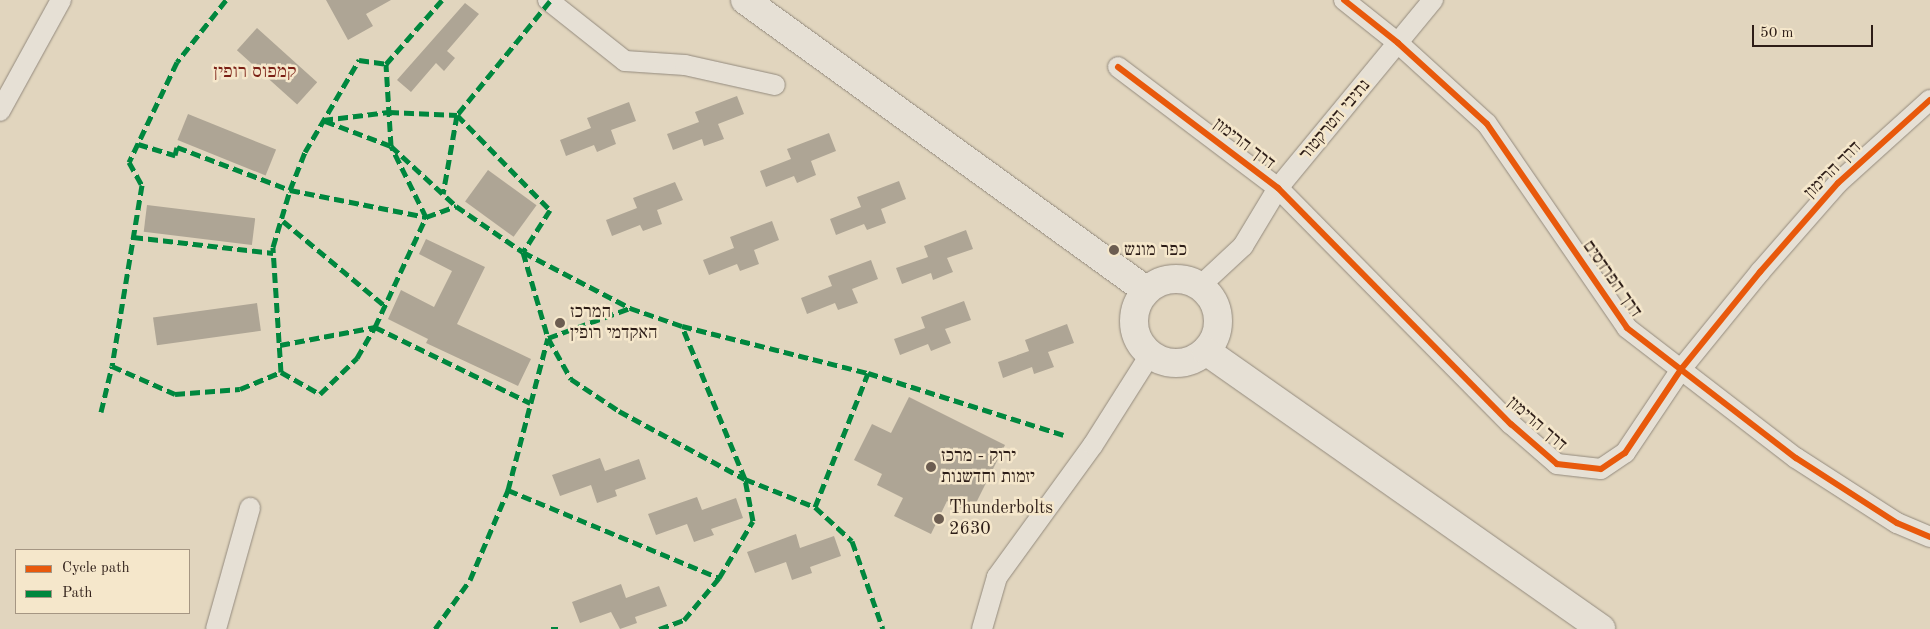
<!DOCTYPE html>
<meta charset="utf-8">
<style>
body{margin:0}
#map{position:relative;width:1930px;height:629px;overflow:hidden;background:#e1d5be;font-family:"Old Standard TT","Frank Ruhl Libre",serif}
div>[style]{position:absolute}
.building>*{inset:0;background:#aea595;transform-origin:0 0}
.roads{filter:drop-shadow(0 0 1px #938a7d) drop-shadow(0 0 1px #938a7d)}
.minor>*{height:20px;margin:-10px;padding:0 10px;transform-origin:10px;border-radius:10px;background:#e6e0d5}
.secondary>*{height:28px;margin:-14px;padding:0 14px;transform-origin:14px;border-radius:14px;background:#e6e0d5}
.secondary>.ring{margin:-14px;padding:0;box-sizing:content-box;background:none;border:28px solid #e6e0d5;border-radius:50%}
.quiet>*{height:5px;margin-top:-2.5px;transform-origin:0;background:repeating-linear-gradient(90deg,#00873e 0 10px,transparent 0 15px)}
.cycleway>*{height:6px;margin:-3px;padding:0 3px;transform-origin:3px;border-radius:3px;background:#e8590c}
.dots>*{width:14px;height:14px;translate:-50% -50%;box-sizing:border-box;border:2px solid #f5e7cb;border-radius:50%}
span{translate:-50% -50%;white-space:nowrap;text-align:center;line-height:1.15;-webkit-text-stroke:5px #f5e7cb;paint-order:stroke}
.street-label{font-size:18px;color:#2d1d17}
.poi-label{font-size:18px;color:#2d1d17}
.left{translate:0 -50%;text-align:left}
.neighbourhood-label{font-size:19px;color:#7a1f14}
.legend{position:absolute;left:15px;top:549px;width:175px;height:65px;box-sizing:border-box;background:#f5e7cb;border:1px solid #a59683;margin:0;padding:6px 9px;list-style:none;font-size:15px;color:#2d1d17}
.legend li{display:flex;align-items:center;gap:10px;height:25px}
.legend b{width:25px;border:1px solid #a59683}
.scale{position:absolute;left:1752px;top:25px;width:121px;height:22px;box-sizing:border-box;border:2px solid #2d1d17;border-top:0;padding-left:6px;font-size:15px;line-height:18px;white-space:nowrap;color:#2d1d17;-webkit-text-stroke:4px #f5e7cb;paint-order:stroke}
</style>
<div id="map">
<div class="building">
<div style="clip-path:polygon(326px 0,391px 0,366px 14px,373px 26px,348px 40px)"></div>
<div style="clip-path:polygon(465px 3px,479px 14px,447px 51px,455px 58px,444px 71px,436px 63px,411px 92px,397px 80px)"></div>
<div style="left:257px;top:28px;width:81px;height:30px;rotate:42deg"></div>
<div style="clip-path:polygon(737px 96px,744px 114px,718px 124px,724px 139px,704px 146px,702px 139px,673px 150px,667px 134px,699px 122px,695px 112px)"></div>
<div style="clip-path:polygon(629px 102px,636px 121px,611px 130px,616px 144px,597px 152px,594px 145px,566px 156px,560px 140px,591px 128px,587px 118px)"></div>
<div style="left:188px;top:114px;width:95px;height:28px;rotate:22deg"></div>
<div style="clip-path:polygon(829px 133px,836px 151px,811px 161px,816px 175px,797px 183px,794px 176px,766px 187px,760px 171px,791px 159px,787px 149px)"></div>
<div style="left:488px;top:170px;width:60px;height:39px;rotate:36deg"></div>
<div style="clip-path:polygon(899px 181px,906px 199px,881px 209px,886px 223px,867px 230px,864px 224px,836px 235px,830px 219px,861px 207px,857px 197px)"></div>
<div style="clip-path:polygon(675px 182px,683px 200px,657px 210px,662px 224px,643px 231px,640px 225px,612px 236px,606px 220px,637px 208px,633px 198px)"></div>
<div style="left:147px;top:205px;width:109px;height:27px;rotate:7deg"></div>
<div style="clip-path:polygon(772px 221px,779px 240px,754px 250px,759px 264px,740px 271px,737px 264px,709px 275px,703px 260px,734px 248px,730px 237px)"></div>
<div style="clip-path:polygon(966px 230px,973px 249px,947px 258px,953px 272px,933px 280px,931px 273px,902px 284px,896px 268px,928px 257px,924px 246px)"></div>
<div style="clip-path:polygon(426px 239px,485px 267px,457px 324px,531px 359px,518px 386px,426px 343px,428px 339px,388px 319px,401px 290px,434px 307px,452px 271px,419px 254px)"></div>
<div style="clip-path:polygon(871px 260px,878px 279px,852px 289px,858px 303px,838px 310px,835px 303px,807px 314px,801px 298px,832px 286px,828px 276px)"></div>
<div style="clip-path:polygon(964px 301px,971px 320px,945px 329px,951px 343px,931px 351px,928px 344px,900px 355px,894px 339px,925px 328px,921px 317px)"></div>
<div style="left:257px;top:303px;width:28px;height:105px;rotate:82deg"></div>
<div style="clip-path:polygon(1067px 324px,1074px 343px,1048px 352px,1054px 367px,1034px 374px,1032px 367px,1003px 378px,998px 362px,1029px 351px,1025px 340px)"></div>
<div style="clip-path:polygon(909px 397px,1005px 445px,971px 513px,947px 501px,931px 534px,894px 516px,903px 498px,877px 485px,882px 474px,854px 460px,872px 424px,891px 433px)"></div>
<div style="clip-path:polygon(600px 458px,605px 471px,639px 459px,646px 479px,615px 490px,617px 496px,597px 503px,591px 485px,560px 496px,552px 475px)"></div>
<div style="clip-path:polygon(697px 497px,702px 510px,736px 498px,743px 518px,711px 529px,714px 535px,694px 542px,687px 524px,656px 535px,648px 514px)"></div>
<div style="clip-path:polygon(796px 534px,800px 548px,834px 536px,841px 556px,810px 567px,812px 573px,792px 580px,786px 562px,755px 573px,747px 552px)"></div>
<div style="clip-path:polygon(621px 584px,626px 598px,659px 586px,667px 606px,635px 617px,637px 623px,620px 629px,611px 612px,580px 623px,572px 602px)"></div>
</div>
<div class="roads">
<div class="minor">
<div style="left:548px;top:0;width:98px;rotate:38.4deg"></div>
<div style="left:625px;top:61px;width:60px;rotate:3.8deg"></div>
<div style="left:685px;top:65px;width:92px;rotate:12.5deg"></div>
<div style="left:1344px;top:0;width:69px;rotate:38.5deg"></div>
<div style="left:1398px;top:43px;width:120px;rotate:42.3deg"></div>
<div style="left:1487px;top:124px;width:247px;rotate:55.5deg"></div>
<div style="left:1627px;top:328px;width:213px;rotate:37.6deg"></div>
<div style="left:1796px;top:458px;width:120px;rotate:32.8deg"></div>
<div style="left:1897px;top:523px;width:36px;rotate:23deg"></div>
<div style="left:1118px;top:67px;width:201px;rotate:37.1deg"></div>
<div style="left:1278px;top:188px;width:332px;rotate:45.4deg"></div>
<div style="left:1511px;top:424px;width:61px;rotate:41deg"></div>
<div style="left:1557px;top:464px;width:44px;rotate:6.5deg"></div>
<div style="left:1601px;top:469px;width:29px;rotate:-34deg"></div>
<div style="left:1625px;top:453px;width:102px;rotate:-56.2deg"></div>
<div style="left:1682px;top:368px;width:124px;rotate:-50.9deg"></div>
<div style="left:1760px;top:272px;width:118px;rotate:-48.8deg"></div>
<div style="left:1838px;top:183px;width:124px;rotate:-42.1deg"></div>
<div style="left:0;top:111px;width:127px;rotate:-61.2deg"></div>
<div style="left:1200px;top:286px;width:59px;rotate:-42.9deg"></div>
<div style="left:1243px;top:246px;width:68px;rotate:-58.9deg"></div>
<div style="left:1278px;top:188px;width:244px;rotate:-50.5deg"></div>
<div style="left:216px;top:629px;width:126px;rotate:-74.3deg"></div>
<div style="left:982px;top:629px;width:54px;rotate:-73.9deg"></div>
<div style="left:997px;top:577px;width:163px;rotate:-54deg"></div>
<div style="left:1093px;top:445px;width:107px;rotate:-57.7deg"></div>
</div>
<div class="secondary">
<div style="left:745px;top:0;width:494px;rotate:35.9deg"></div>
<div class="ring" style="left:1134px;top:279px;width:56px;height:56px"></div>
<div style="left:1206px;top:351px;width:483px;rotate:35.1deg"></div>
</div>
</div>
<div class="quiet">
<div style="left:226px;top:0;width:79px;rotate:128.3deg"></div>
<div style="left:177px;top:62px;width:111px;rotate:115.6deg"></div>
<div style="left:129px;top:162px;width:26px;rotate:61deg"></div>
<div style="left:142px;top:185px;width:183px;rotate:99.4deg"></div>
<div style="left:112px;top:366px;width:69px;rotate:24deg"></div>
<div style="left:175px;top:394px;width:65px;rotate:-4.4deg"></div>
<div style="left:240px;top:389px;width:44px;rotate:-22.5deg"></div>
<div style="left:281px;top:372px;width:125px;rotate:-93.7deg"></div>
<div style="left:273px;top:247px;width:59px;rotate:-73.4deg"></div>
<div style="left:290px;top:190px;width:41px;rotate:-68.5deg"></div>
<div style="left:305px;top:152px;width:107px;rotate:-59.6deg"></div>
<div style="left:359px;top:60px;width:27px;rotate:8deg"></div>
<div style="left:386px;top:64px;width:85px;rotate:-48.8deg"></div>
<div style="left:550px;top:1px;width:147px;rotate:129.2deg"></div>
<div style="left:457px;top:115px;width:133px;rotate:45.6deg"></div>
<div style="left:550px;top:210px;width:50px;rotate:122.7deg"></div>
<div style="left:523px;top:252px;width:90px;rotate:73.8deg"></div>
<div style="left:548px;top:338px;width:47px;rotate:60.7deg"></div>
<div style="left:571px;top:379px;width:58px;rotate:33.7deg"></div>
<div style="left:619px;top:411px;width:143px;rotate:28.4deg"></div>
<div style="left:745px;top:479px;width:75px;rotate:21.8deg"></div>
<div style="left:815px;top:507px;width:50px;rotate:42.6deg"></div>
<div style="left:852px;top:541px;width:93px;rotate:70.6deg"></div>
<div style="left:323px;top:120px;width:66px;rotate:-6.9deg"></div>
<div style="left:389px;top:112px;width:68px;rotate:2.5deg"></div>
<div style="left:457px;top:115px;width:80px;rotate:100deg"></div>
<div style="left:325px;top:121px;width:71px;rotate:20.7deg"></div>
<div style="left:391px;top:146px;width:82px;rotate:-93.5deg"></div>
<div style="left:138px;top:144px;width:39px;rotate:17deg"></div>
<div style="left:175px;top:155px;width:8px;rotate:-76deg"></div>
<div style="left:177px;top:147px;width:121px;rotate:20.8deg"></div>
<div style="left:290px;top:190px;width:139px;rotate:11.2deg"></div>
<div style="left:426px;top:217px;width:32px;rotate:-20deg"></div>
<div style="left:456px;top:206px;width:81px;rotate:34.5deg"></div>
<div style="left:523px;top:252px;width:121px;rotate:27.6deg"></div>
<div style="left:283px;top:221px;width:133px;rotate:39.8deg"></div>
<div style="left:133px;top:237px;width:141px;rotate:6.5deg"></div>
<div style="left:280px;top:345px;width:97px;rotate:-10.7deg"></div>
<div style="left:375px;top:327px;width:173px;rotate:26.1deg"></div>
<div style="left:281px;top:372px;width:45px;rotate:29.4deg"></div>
<div style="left:320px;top:394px;width:52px;rotate:-44.2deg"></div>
<div style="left:357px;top:358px;width:36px;rotate:-60deg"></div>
<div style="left:375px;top:327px;width:121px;rotate:-65.1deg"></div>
<div style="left:426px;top:217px;width:79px;rotate:-116.2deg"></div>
<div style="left:391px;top:146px;width:88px;rotate:42.7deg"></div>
<div style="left:101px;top:412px;width:47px;rotate:-76.6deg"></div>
<div style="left:508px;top:490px;width:229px;rotate:22.6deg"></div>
<div style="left:719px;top:578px;width:66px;rotate:-59.2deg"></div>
<div style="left:753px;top:521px;width:43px;rotate:-100.8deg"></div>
<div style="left:745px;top:479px;width:165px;rotate:-112.4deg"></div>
<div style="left:815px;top:507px;width:144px;rotate:-68.4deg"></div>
<div style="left:435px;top:629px;width:60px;rotate:-54.5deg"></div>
<div style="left:470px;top:580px;width:98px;rotate:-67.1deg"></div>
<div style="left:508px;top:490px;width:157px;rotate:-75.3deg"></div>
<div style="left:548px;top:338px;width:87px;rotate:-20.1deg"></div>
<div style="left:630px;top:308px;width:55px;rotate:19.1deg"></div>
<div style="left:682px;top:326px;width:192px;rotate:14.2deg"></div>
<div style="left:868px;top:373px;width:205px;rotate:17.6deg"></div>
<div style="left:551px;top:629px;width:7px"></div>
<div style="left:659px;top:629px;width:27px;rotate:-20deg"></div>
<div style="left:684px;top:620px;width:55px;rotate:-50.2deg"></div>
</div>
<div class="cycleway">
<div style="left:1344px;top:0;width:69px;rotate:38.5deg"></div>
<div style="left:1398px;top:43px;width:120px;rotate:42.3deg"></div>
<div style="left:1487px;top:124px;width:247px;rotate:55.5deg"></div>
<div style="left:1627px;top:328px;width:213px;rotate:37.6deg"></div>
<div style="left:1796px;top:458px;width:120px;rotate:32.8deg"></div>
<div style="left:1897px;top:523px;width:36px;rotate:23deg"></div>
<div style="left:1118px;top:67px;width:201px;rotate:37.1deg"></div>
<div style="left:1278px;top:188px;width:332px;rotate:45.4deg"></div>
<div style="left:1511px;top:424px;width:61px;rotate:41deg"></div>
<div style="left:1557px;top:464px;width:44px;rotate:6.5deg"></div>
<div style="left:1601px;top:469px;width:29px;rotate:-34deg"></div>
<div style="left:1625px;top:453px;width:102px;rotate:-56.2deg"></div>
<div style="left:1682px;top:368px;width:124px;rotate:-50.9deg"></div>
<div style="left:1760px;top:272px;width:118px;rotate:-48.8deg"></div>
<div style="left:1838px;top:183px;width:124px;rotate:-42.1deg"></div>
</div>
<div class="dots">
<div style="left:1114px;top:250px;background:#6c5d51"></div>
<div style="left:560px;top:323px;background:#6c5d51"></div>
<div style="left:931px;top:467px;background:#6c5d51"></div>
<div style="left:939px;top:519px;background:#6c5d51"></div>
</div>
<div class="street-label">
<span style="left:1335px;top:120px;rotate:-50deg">נתיבי הטרקטור</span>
<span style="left:1244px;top:144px;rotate:37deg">דרך הרימון</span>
<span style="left:1833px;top:170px;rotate:-45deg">דרך הרימון</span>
<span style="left:1612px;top:279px;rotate:55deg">דרך הפרדסים</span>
<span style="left:1537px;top:424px;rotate:41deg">דרך הרימון</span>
</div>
<div class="poi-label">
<span class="left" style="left:1124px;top:250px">כפר מונש</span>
<span class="left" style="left:570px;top:323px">המרכז<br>האקדמי רופין</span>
<span class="left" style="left:941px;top:467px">ירוק - מרכז<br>יזמות וחדשנות</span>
<span class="left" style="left:949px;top:519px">Thunderbolts<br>2630</span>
</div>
<div class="neighbourhood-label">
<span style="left:255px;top:73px">קמפוס רופין</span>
</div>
<ul class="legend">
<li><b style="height:6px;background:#e8590c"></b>Cycle path</li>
<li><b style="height:6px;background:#00873e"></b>Path</li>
</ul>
<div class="scale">50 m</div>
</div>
